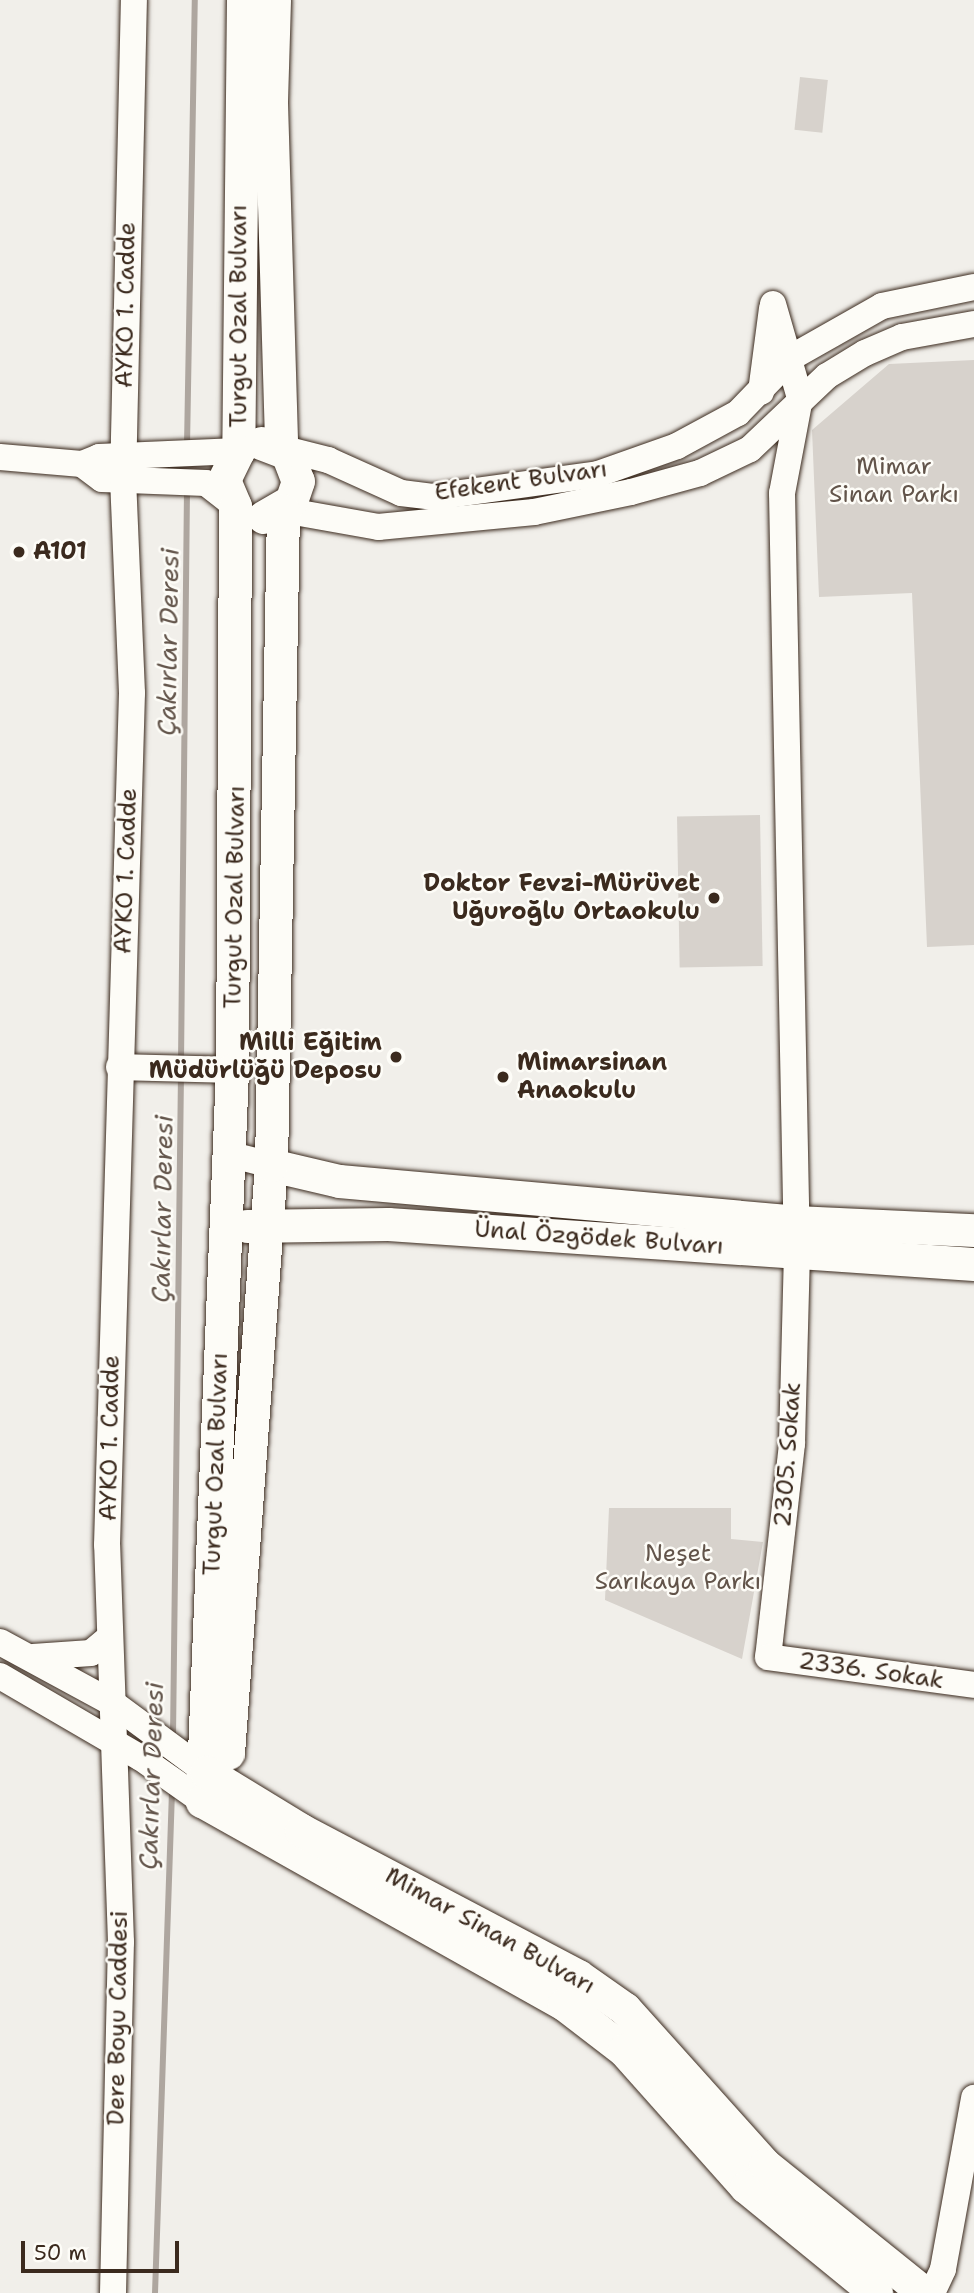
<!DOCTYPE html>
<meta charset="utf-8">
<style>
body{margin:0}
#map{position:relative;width:974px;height:2293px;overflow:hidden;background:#f1efea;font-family:"Shantell Sans",sans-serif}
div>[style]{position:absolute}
.green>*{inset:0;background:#d7d2cc;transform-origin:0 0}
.stream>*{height:6px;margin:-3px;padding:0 3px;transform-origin:3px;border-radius:3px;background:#aea69f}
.roads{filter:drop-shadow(0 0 2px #3b2a1e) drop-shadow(0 0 2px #3b2a1e)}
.minor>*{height:26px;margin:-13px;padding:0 13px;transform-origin:13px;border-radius:13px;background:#fdfcf7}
.major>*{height:33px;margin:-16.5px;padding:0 16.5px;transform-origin:16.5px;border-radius:16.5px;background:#fdfcf7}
.dots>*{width:19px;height:19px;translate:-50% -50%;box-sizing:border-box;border:4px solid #fdfcf7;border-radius:50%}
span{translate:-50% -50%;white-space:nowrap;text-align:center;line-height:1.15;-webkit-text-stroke:5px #fdfcf7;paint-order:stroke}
.street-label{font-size:24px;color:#3b2a1e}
.park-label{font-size:24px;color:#62544a}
.poi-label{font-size:24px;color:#3b2a1e;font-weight:700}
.left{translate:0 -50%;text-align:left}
.right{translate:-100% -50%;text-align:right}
.water-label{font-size:26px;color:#63554b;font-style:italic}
.scale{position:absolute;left:21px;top:2241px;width:158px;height:32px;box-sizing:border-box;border:4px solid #3b2a1e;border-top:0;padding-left:9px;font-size:21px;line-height:24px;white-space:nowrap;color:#3b2a1e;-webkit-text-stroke:5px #fdfcf7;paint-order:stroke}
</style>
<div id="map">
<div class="green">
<div style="left:800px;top:77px;width:28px;height:53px;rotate:6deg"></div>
<div style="clip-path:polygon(974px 360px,974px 945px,927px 947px,912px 593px,819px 597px,812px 430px,889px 364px)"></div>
<div style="left:760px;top:815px;width:151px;height:83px;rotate:89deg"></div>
<div style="clip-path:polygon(609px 1508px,731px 1508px,731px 1539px,763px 1542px,742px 1659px,605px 1600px)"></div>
</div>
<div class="stream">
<div style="left:187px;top:446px;width:446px;rotate:-89deg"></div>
<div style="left:181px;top:1062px;width:574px;rotate:-89.4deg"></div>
<div style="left:173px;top:1737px;width:661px;rotate:-89.31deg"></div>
<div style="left:155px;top:2293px;width:503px;rotate:-88.06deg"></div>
</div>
<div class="roads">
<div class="minor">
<div style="left:773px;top:304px;width:98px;rotate:74deg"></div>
<div style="left:800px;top:398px;width:97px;rotate:100.7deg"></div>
<div style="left:782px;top:493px;width:759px;rotate:88.87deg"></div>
<div style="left:797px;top:1252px;width:192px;rotate:91.5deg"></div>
<div style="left:792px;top:1444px;width:214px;rotate:96.4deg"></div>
<div style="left:768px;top:1657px;width:208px;rotate:7.7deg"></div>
<div style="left:761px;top:392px;width:84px;rotate:-82.5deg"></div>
<div style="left:281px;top:448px;width:49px;rotate:14.3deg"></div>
<div style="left:328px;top:460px;width:80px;rotate:24.3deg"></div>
<div style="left:401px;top:493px;width:32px;rotate:7deg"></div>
<div style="left:433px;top:497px;width:167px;rotate:-7.9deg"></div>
<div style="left:598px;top:474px;width:84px;rotate:-19.5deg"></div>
<div style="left:677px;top:446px;width:69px;rotate:-28.4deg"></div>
<div style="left:738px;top:413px;width:78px;rotate:-46deg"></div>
<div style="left:792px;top:357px;width:103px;rotate:-29.5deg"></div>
<div style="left:882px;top:306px;width:94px;rotate:-11.7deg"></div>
<div style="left:0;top:457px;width:82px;rotate:4.9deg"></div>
<div style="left:82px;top:464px;width:18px;rotate:-22deg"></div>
<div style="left:99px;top:457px;width:139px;rotate:-2.5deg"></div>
<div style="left:82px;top:464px;width:25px;rotate:37deg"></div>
<div style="left:102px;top:479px;width:104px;rotate:2.2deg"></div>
<div style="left:206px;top:483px;width:37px;rotate:38deg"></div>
<div style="left:283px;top:510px;width:97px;rotate:10.1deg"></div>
<div style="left:378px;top:527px;width:157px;rotate:-5.5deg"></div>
<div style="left:534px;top:512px;width:99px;rotate:-11.7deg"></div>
<div style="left:631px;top:492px;width:72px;rotate:-15.4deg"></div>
<div style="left:700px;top:473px;width:55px;rotate:-25.6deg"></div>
<div style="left:750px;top:449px;width:106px;rotate:-43.5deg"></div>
<div style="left:827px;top:376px;width:44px;rotate:-31.2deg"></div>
<div style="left:865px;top:353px;width:40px;rotate:-23.4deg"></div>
<div style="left:902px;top:337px;width:73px;rotate:-10.2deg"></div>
<div style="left:119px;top:1067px;width:113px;rotate:1.5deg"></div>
<div style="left:228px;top:1154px;width:44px;rotate:14.3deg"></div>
<div style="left:0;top:1642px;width:130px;rotate:28.5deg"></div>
<div style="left:114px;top:1704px;width:114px;rotate:36.5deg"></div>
<div style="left:33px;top:1657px;width:58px;rotate:-3.9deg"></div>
<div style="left:91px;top:1653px;width:23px;rotate:-40deg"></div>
<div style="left:0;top:1676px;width:163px;rotate:30.2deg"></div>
<div style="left:141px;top:1758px;width:75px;rotate:35.2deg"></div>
<div style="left:113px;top:2293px;width:351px;rotate:-88.7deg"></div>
<div style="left:121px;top:1942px;width:397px;rotate:-92deg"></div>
<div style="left:107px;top:1545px;width:852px;rotate:-88.32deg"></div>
<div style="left:132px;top:693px;width:212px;rotate:-92.4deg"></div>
<div style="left:123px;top:481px;width:481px;rotate:-88.7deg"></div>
<div style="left:932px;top:2293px;width:26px;rotate:-65deg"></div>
<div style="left:943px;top:2269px;width:174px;rotate:-79.7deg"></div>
</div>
<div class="major">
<div style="left:243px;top:0;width:451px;rotate:90.6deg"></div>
<div style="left:238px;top:451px;width:32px;rotate:116deg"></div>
<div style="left:224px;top:480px;width:28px;rotate:67deg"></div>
<div style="left:235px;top:506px;width:564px;rotate:90.3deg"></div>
<div style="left:232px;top:1070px;width:732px;rotate:92.35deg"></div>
<div style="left:202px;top:1801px;width:415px;rotate:29.3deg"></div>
<div style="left:564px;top:2004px;width:76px;rotate:37.5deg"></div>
<div style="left:624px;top:2050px;width:183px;rotate:48.3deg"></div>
<div style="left:746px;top:2187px;width:168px;rotate:39.2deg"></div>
<div style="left:274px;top:0;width:103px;rotate:91.7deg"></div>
<div style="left:271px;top:103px;width:345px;rotate:88.3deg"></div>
<div style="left:261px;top:443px;width:28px;rotate:21deg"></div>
<div style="left:287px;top:453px;width:30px;rotate:69deg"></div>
<div style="left:298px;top:481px;width:21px;rotate:109deg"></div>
<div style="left:291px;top:501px;width:32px;rotate:150deg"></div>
<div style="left:271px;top:1165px;width:70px;rotate:13.2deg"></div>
<div style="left:339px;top:1181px;width:458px;rotate:5.1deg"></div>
<div style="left:795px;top:1222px;width:179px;rotate:2.6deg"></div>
<div style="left:247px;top:1226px;width:141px;rotate:-0.8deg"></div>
<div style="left:388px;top:1224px;width:587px;rotate:3.9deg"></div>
<div style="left:228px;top:1753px;width:590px;rotate:-85.82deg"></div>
<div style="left:271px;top:1165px;width:655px;rotate:-88.95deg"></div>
<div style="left:206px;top:1772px;width:111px;rotate:31.4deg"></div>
<div style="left:301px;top:1830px;width:313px;rotate:27.8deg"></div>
<div style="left:578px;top:1976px;width:57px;rotate:35.1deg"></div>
<div style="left:625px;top:2009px;width:210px;rotate:48.1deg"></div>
<div style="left:765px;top:2165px;width:204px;rotate:38.8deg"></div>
</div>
</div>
<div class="dots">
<div style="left:19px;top:552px;background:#3b2a1e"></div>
<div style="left:714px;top:898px;background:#3b2a1e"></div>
<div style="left:396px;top:1057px;background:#3b2a1e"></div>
<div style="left:503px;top:1077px;background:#3b2a1e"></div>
</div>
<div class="street-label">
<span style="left:126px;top:305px;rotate:-89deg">AYKO 1. Cadde</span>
<span style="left:239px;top:316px;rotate:-90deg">Turgut Ozal Bulvarı</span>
<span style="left:521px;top:481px;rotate:-8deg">Efekent Bulvarı</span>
<span style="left:126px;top:871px;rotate:-88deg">AYKO 1. Cadde</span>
<span style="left:235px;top:897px;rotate:-89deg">Turgut Ozal Bulvarı</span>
<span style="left:599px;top:1238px;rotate:4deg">Ünal Özgödek Bulvarı</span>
<span style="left:110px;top:1438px;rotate:-89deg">AYKO 1. Cadde</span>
<span style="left:788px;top:1455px;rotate:-86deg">2305. Sokak</span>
<span style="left:216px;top:1464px;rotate:-88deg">Turgut Ozal Bulvarı</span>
<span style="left:871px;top:1671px;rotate:8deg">2336. Sokak</span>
<span style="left:490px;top:1931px;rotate:29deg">Mimar Sinan Bulvarı</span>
<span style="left:118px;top:2018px;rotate:-89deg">Dere Boyu Caddesi</span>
</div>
<div class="park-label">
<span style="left:894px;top:481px">Mimar<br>Sinan Parkı</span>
<span style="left:678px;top:1568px">Neşet<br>Sarıkaya Parkı</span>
</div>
<div class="poi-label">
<span class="left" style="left:33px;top:552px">A101</span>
<span class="right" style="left:700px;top:898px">Doktor Fevzi-Mürüvet<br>Uğuroğlu Ortaokulu</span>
<span class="right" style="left:382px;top:1057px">Milli Eğitim<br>Müdürlüğü Deposu</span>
<span class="left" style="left:517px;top:1077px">Mimarsinan<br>Anaokulu</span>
</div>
<div class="water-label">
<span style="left:168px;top:642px;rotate:-89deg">Çakırlar Deresi</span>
<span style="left:162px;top:1209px;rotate:-89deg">Çakırlar Deresi</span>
<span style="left:151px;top:1776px;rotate:-88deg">Çakırlar Deresi</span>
</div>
<div class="scale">50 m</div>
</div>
